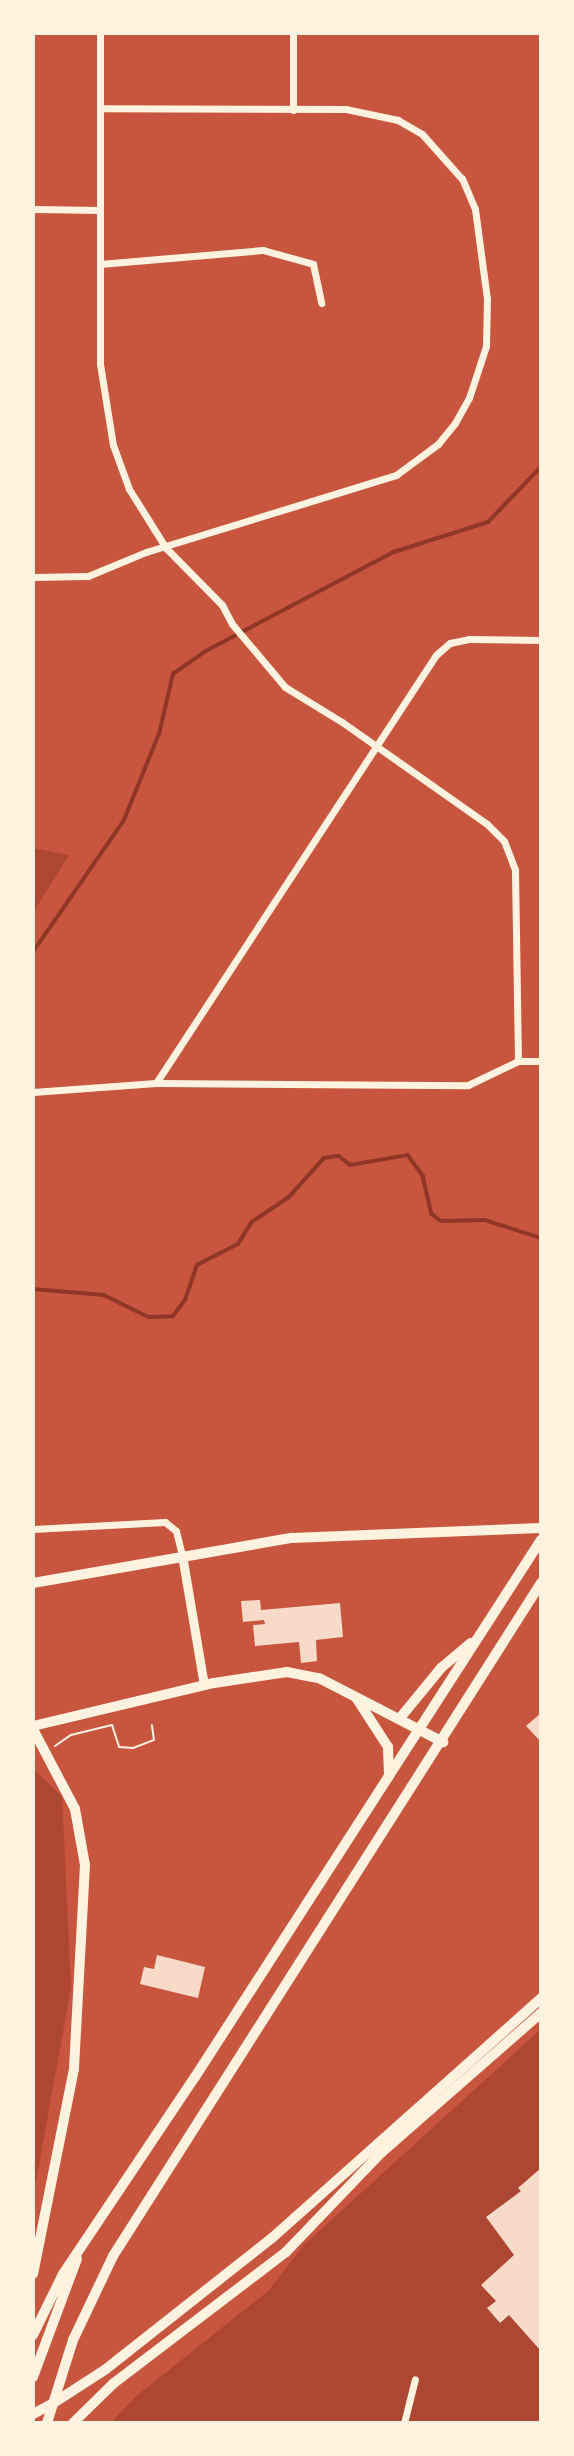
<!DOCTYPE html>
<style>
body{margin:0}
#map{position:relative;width:574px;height:2456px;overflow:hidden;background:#c8553d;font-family:Lora,serif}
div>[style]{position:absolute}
.green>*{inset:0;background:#ae4732}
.stream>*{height:3.5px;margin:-1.75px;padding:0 1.75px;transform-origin:1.75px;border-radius:1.75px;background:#8f3625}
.building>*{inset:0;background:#f7dbc8}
.path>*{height:2px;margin:-1px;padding:0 1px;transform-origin:1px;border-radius:1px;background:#fff3e0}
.minor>*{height:7px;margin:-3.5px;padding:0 3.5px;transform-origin:3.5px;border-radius:3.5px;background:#fff3e0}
.tertiary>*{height:9px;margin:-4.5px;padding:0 4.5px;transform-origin:4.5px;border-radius:4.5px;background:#fff3e0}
.secondary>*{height:10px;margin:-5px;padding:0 5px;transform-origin:5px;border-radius:5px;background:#fff3e0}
.primary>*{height:10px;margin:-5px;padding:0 5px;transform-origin:5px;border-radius:5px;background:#fff3e0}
.trunk>*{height:10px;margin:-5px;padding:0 5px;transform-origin:5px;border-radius:5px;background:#fff3e0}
span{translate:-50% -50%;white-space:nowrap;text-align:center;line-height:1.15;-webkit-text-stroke:7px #fff3e0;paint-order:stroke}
.frame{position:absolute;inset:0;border:35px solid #fff3e0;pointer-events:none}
</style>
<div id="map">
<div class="green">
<div style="clip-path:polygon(33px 848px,69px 855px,33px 913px)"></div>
<div style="clip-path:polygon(33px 1769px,62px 1796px,71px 1988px,33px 2198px)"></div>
<div style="clip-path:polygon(541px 2029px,541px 2423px,111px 2423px,135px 2397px,268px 2291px,305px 2244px)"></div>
</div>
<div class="stream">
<div style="left:33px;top:952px;width:160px;rotate:-55.4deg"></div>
<div style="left:124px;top:820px;width:93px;rotate:-67.9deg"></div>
<div style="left:159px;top:734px;width:62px;rotate:-76.9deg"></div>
<div style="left:173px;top:674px;width:38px;rotate:-35deg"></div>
<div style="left:204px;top:652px;width:215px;rotate:-27.8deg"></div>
<div style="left:394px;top:552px;width:99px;rotate:-17.7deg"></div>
<div style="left:488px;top:522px;width:76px;rotate:-46.1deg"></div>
<div style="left:33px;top:1289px;width:71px;rotate:4.8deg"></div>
<div style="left:104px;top:1295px;width:50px;rotate:26.1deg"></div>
<div style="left:149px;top:1317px;width:24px;rotate:-2deg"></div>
<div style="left:173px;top:1316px;width:20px;rotate:-53deg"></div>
<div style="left:185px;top:1300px;width:37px;rotate:-71deg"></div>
<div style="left:197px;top:1265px;width:46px;rotate:-27.1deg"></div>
<div style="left:238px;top:1244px;width:26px;rotate:-58deg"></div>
<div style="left:252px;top:1222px;width:45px;rotate:-34deg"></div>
<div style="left:289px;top:1197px;width:52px;rotate:-48.1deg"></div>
<div style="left:324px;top:1158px;width:15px;rotate:-8deg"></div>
<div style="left:339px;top:1156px;width:14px;rotate:39deg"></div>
<div style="left:350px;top:1165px;width:59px;rotate:-9.8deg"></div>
<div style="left:408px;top:1155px;width:26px;rotate:54deg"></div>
<div style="left:423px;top:1176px;width:39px;rotate:77deg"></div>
<div style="left:432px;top:1214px;width:11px;rotate:38deg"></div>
<div style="left:441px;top:1221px;width:44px;rotate:-1.3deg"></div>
<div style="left:485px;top:1220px;width:59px;rotate:17.8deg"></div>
</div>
<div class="building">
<div style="clip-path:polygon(260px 1600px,261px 1610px,340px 1603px,343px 1637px,316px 1640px,317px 1661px,301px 1663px,299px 1642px,255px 1646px,253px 1625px,265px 1624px,264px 1620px,243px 1622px,241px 1601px)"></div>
<div style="clip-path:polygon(541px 1713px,541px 1742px,526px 1726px)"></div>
<div style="clip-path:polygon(157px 1955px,205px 1967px,198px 1998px,140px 1984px,144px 1967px,154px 1969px)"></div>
<div style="clip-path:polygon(541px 2168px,541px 2351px,509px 2315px,500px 2323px,487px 2308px,496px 2301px,481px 2285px,514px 2255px,486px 2217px,521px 2191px,518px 2188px)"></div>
</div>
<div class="path">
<div style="left:55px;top:1746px;width:19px;rotate:-35deg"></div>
<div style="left:71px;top:1735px;width:42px;rotate:-13.7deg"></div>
<div style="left:112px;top:1725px;width:23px;rotate:72deg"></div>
<div style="left:119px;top:1747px;width:14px;rotate:4deg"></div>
<div style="left:133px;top:1748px;width:22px;rotate:-21deg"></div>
<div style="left:154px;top:1740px;width:15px;rotate:-98deg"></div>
</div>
<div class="minor">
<div style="left:100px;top:33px;width:331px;rotate:90deg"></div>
<div style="left:100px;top:364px;width:82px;rotate:80.9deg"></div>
<div style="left:113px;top:445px;width:47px;rotate:70deg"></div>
<div style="left:129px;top:489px;width:70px;rotate:57.9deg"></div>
<div style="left:166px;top:548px;width:80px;rotate:45.5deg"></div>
<div style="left:222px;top:605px;width:21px;rotate:62deg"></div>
<div style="left:232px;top:624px;width:82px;rotate:49.9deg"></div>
<div style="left:285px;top:687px;width:67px;rotate:31.6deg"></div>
<div style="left:342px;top:722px;width:177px;rotate:35.1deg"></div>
<div style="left:487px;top:824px;width:24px;rotate:45deg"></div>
<div style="left:504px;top:841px;width:31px;rotate:69deg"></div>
<div style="left:515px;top:870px;width:191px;rotate:89.1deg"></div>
<div style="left:293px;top:33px;width:77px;rotate:90deg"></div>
<div style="left:33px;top:209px;width:67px;rotate:0.9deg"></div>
<div style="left:100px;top:264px;width:164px;rotate:-4.9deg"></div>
<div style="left:263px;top:250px;width:52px;rotate:15.6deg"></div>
<div style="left:313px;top:264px;width:40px;rotate:78deg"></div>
<div style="left:33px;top:577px;width:55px;rotate:-1deg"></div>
<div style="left:88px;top:576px;width:63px;rotate:-22.5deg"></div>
<div style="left:146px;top:552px;width:262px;rotate:-17.1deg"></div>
<div style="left:396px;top:475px;width:52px;rotate:-36.4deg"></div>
<div style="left:438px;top:444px;width:27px;rotate:-51deg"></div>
<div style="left:455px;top:423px;width:29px;rotate:-61deg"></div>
<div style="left:469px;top:398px;width:55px;rotate:-71.9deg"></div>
<div style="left:486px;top:346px;width:47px;rotate:-88.8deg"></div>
<div style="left:487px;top:299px;width:91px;rotate:-97.6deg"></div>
<div style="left:475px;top:209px;width:33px;rotate:-113deg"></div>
<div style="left:462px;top:179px;width:60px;rotate:-131.6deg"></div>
<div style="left:422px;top:134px;width:28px;rotate:-150deg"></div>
<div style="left:398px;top:120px;width:53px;rotate:-168.1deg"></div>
<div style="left:346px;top:109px;width:246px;rotate:-179.8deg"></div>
<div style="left:156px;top:1083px;width:511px;rotate:-56.81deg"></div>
<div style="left:436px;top:655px;width:18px;rotate:-41deg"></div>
<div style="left:450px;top:643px;width:19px;rotate:-12deg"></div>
<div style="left:469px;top:639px;width:72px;rotate:0.8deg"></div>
<div style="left:33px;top:1092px;width:123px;rotate:-4.2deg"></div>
<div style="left:156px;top:1083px;width:312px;rotate:0.4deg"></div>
<div style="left:468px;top:1085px;width:55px;rotate:-25.6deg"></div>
<div style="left:518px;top:1061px;width:23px"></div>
<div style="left:33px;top:1529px;width:132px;rotate:-3deg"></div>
<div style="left:165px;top:1522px;width:14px;rotate:39deg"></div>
<div style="left:176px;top:1531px;width:25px;rotate:76deg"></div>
<div style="left:404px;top:2423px;width:45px;rotate:-76deg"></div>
</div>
<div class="tertiary">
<div style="left:182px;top:1555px;width:132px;rotate:80.4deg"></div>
</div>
<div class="secondary">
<div style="left:357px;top:1699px;width:57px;rotate:57.1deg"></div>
<div style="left:388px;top:1747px;width:29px;rotate:88deg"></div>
<div style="left:33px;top:1726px;width:186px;rotate:-13.4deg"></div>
<div style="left:214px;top:1683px;width:74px;rotate:-8.6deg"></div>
<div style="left:287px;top:1672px;width:33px;rotate:11deg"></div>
<div style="left:319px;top:1678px;width:140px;rotate:27.3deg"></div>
<div style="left:33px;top:1729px;width:90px;rotate:62.3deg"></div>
<div style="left:75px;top:1809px;width:57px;rotate:79.9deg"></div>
<div style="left:85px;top:1865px;width:204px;rotate:93.1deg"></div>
<div style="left:74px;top:2069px;width:209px;rotate:101.3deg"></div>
<div style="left:52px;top:2404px;width:64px;rotate:-32.9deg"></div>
<div style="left:106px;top:2369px;width:211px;rotate:-38.3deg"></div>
<div style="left:272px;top:2238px;width:361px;rotate:-41.7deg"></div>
<div style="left:73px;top:2423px;width:57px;rotate:-44.3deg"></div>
<div style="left:114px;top:2383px;width:216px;rotate:-37.3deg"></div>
<div style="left:286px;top:2252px;width:137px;rotate:-46.2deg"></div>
<div style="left:381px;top:2153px;width:213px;rotate:-41.2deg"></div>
</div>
<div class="primary">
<div style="left:33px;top:2414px;width:21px;rotate:-28deg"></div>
</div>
<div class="trunk">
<div style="left:33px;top:1583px;width:263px;rotate:-9.9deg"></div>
<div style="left:292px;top:1538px;width:249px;rotate:-2.3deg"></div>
<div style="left:400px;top:1718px;width:65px;rotate:-50.6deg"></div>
<div style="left:441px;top:1668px;width:39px;rotate:-40deg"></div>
<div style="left:33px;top:2335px;width:68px;rotate:-63.8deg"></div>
<div style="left:63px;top:2274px;width:237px;rotate:-56.2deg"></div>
<div style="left:195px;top:2077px;width:639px;rotate:-57.21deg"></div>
<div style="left:33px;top:2377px;width:126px;rotate:-69.6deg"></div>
<div style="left:47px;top:2423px;width:87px;rotate:-72.6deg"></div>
<div style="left:73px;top:2340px;width:93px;rotate:-64.5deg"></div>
<div style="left:113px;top:2256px;width:798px;rotate:-57.55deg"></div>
</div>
<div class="frame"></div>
</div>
